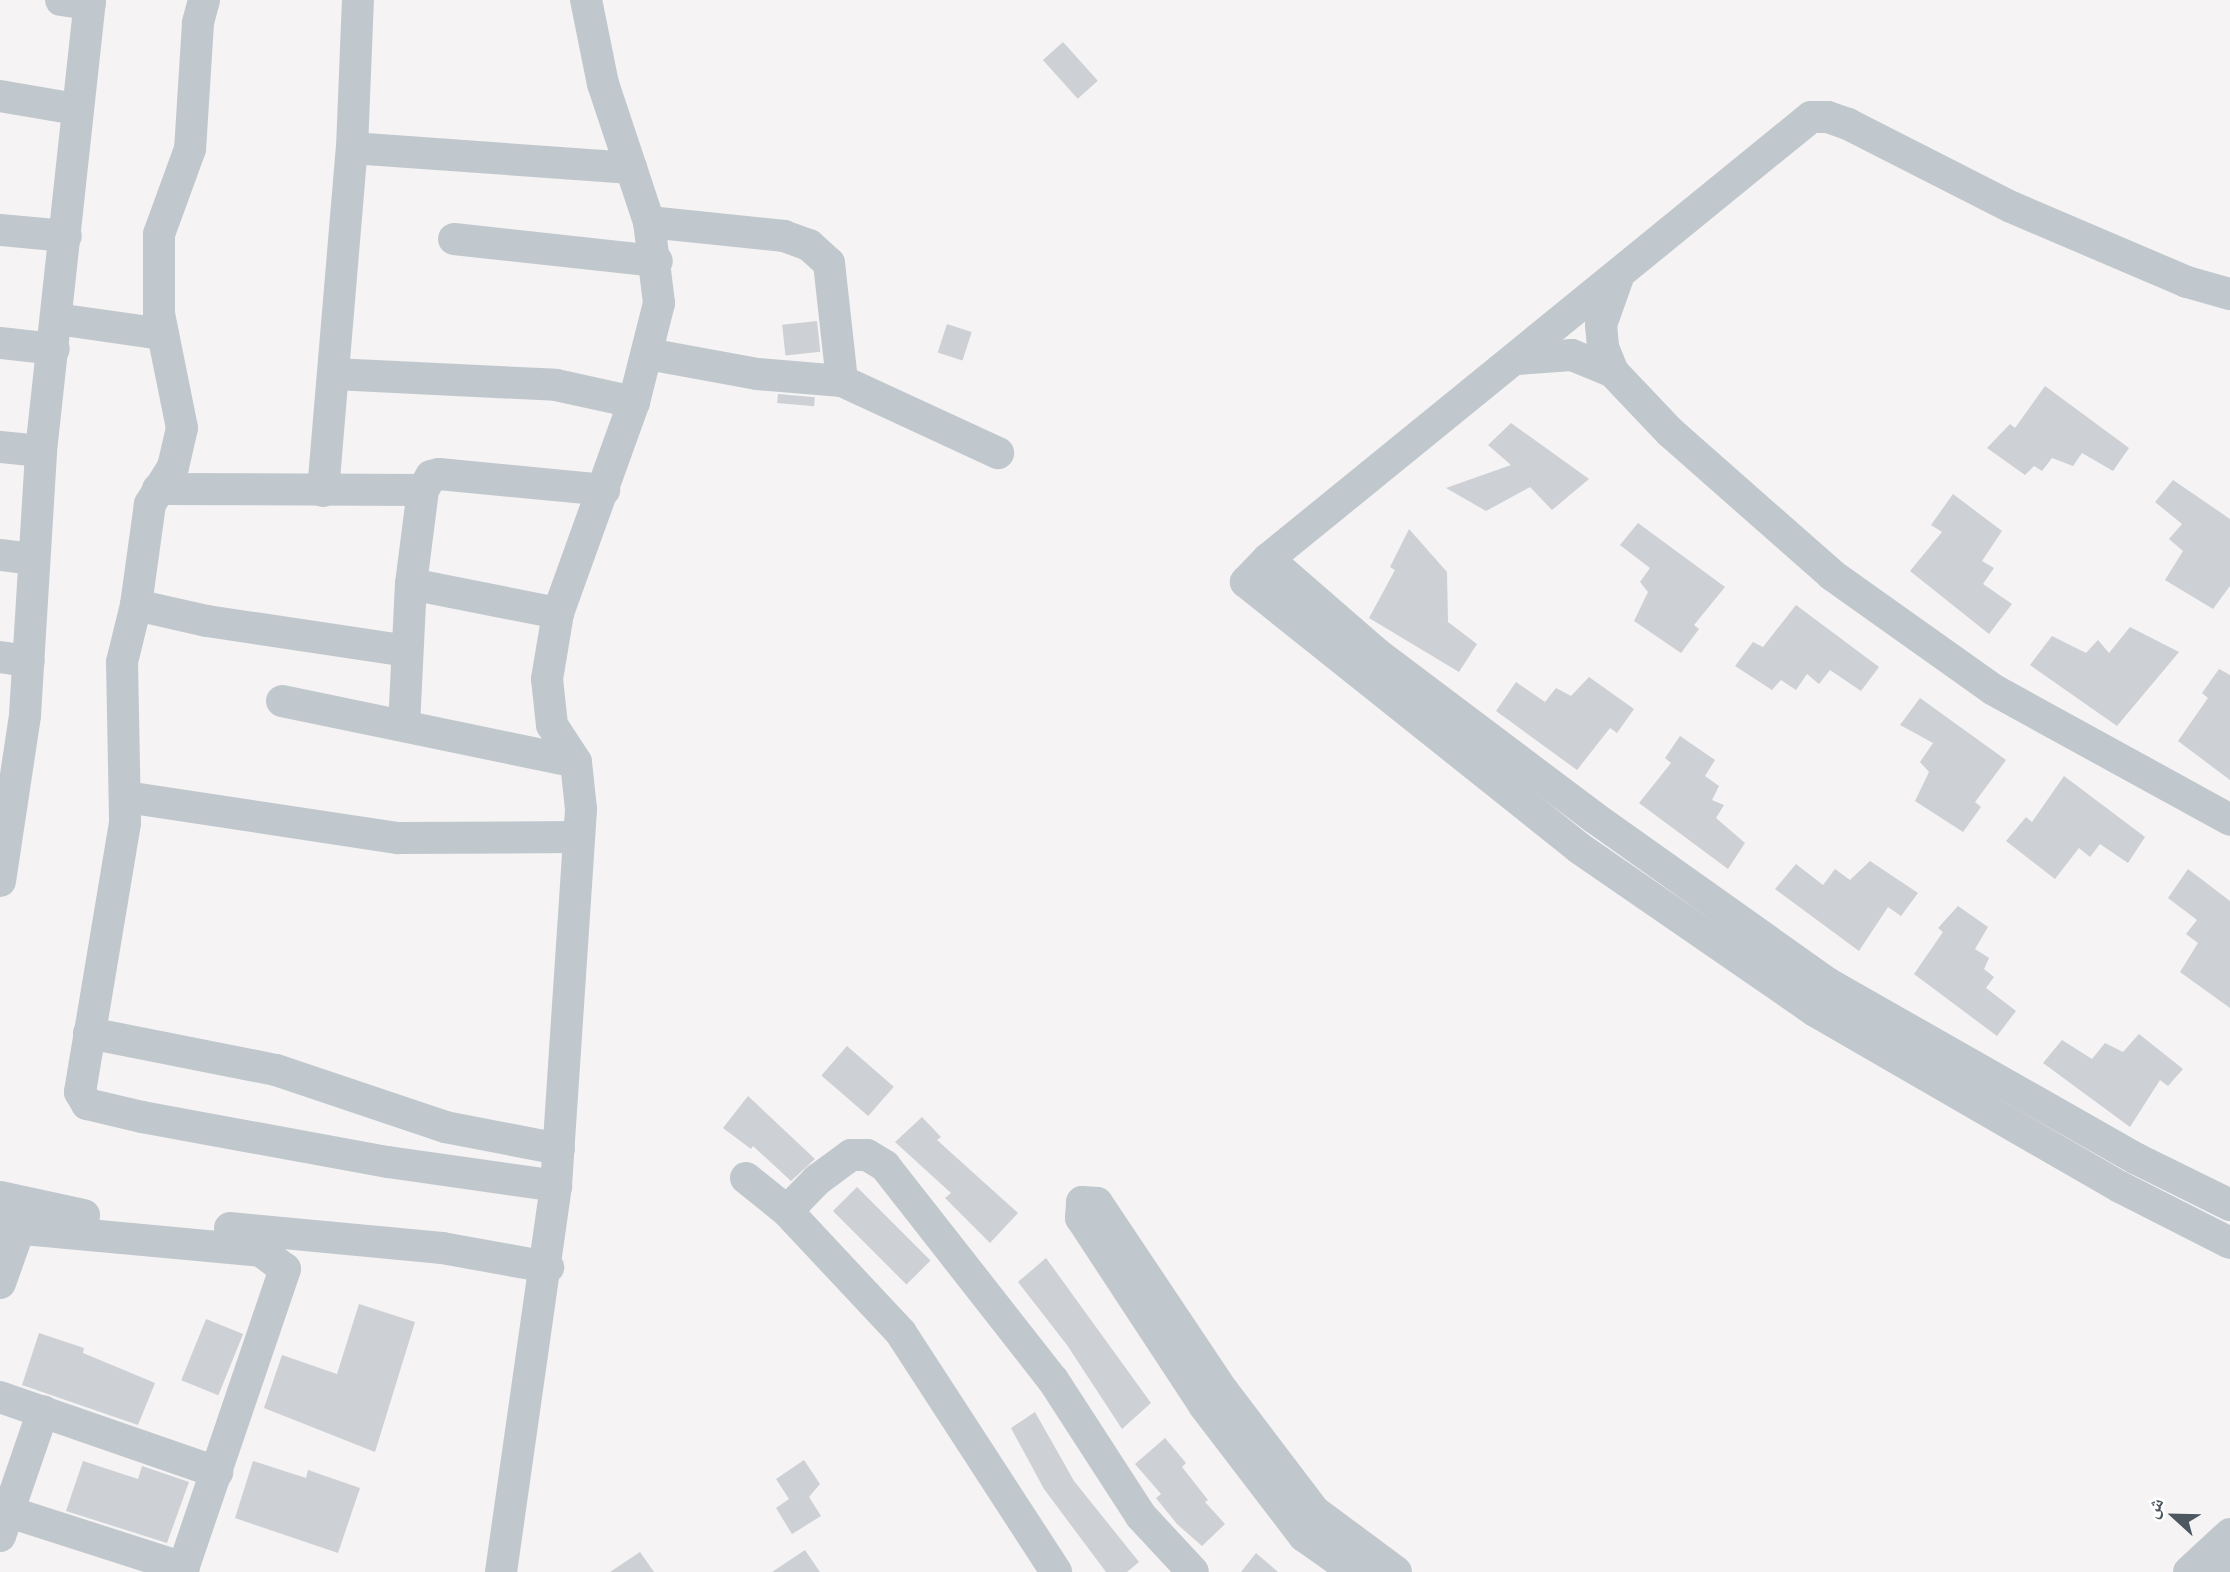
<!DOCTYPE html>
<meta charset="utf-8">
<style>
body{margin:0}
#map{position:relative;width:2230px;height:1572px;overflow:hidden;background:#f5f3f3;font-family:"Fira Sans","Noto Naskh Arabic",sans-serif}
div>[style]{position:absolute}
.building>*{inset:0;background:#cdd0d4;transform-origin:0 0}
.minor>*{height:32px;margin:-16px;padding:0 16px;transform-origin:16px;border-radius:16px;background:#c0c8ce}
span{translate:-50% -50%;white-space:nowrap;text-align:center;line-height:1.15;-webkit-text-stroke:7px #fff;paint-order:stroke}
.north{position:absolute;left:2139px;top:1481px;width:70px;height:70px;-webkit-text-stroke:5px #fff;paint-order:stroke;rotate:292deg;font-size:19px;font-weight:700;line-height:28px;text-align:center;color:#4c575f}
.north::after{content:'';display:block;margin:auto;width:24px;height:32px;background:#4c575f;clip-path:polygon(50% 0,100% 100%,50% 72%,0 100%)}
</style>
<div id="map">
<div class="building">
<div style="left:1063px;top:42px;width:52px;height:27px;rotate:48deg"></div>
<div style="left:817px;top:321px;width:31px;height:35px;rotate:84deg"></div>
<div style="left:947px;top:324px;width:26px;height:30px;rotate:18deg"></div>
<div style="clip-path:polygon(2045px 386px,2129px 448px,2113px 471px,2082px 453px,2073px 466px,2052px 458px,2042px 471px,2034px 466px,2025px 475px,1987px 448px,2010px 424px,2015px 428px)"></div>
<div style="left:778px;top:394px;width:37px;height:9px;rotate:5deg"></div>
<div style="clip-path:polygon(1511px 423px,1589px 479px,1552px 510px,1530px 487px,1486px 511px,1446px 488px,1511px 465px,1488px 445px)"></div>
<div style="clip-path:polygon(2173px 480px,2230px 519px,2230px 586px,2213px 609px,2165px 580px,2183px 551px,2169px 539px,2182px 524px,2155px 502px)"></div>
<div style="clip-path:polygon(1953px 494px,2002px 531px,1982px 561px,1994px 568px,1983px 584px,2012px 604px,1989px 634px,1910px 571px,1942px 532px,1931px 525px)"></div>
<div style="clip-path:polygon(1638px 523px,1725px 587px,1694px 625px,1699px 629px,1681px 653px,1634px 621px,1648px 592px,1640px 582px,1650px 568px,1620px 545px)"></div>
<div style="clip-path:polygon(1409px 529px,1447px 572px,1448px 622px,1477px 644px,1459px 672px,1369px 618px,1395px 570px,1390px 567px)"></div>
<div style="clip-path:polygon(1796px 605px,1879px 667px,1861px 691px,1830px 670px,1819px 684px,1807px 674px,1796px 690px,1781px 680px,1772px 690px,1735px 666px,1753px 642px,1763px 647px)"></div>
<div style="clip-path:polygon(2130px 627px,2179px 652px,2117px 726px,2030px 665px,2052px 636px,2086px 653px,2098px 640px,2109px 653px)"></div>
<div style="clip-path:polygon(2219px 669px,2230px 675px,2230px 780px,2178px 741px,2208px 698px,2202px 693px)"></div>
<div style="clip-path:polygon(1589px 677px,1634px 709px,1617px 733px,1610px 728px,1577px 770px,1496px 711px,1516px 682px,1545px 702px,1556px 688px,1571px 696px)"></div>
<div style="clip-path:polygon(1920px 698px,2006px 760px,1975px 802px,1981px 807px,1963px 832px,1915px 801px,1929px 772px,1920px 762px,1933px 743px,1900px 725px)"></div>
<div style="clip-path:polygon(1680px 736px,1715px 760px,1705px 776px,1719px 786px,1712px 800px,1724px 805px,1716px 818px,1745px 843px,1728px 869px,1639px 803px,1671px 763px,1665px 758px)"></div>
<div style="clip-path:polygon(2064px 776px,2145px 837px,2128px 863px,2100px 844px,2090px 857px,2079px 848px,2055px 879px,2006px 841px,2026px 817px,2032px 822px)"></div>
<div style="clip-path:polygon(1870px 861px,1918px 893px,1901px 916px,1888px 907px,1859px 951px,1775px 889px,1796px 864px,1823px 885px,1835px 869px,1850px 880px)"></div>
<div style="clip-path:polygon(2188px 869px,2230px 901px,2230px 1008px,2180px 972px,2198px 943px,2186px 934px,2197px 920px,2168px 898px)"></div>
<div style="clip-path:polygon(1958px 906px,1988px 927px,1975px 949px,1989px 958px,1984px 969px,1994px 977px,1986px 988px,2016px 1011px,1997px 1036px,1914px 974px,1943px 932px,1938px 928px)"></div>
<div style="clip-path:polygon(2139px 1034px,2183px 1069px,2168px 1086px,2160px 1080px,2130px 1127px,2043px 1063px,2062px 1040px,2092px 1059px,2105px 1043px,2123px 1052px)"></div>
<div style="left:847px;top:1046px;width:62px;height:39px;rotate:41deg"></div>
<div style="clip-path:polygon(748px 1096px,815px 1159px,791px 1181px,753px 1146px,751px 1149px,723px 1128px)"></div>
<div style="clip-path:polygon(922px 1117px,941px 1137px,937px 1140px,1018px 1213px,990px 1243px,945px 1198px,951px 1193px,895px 1142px)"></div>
<div style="left:857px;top:1187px;width:104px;height:34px;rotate:45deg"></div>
<div style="clip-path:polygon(1046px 1258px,1151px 1403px,1122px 1429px,1067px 1345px,1018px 1282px)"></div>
<div style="clip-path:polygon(359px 1304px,415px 1322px,375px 1452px,264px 1408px,282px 1355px,337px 1374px)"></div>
<div style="left:206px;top:1319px;width:40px;height:66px;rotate:22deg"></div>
<div style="clip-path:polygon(39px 1333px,84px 1348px,83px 1353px,155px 1383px,138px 1425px,22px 1385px)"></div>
<div style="clip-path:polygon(1035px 1412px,1074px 1481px,1139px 1562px,1127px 1572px,1106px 1572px,1044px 1489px,1011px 1428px)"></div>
<div style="clip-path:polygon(1165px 1438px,1186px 1463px,1182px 1467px,1208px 1500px,1205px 1502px,1225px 1524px,1202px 1546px,1177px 1524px,1156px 1498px,1161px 1494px,1135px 1464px)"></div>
<div style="clip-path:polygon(804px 1460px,820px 1484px,809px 1497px,821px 1516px,792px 1534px,776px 1508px,789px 1499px,776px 1479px)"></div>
<div style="clip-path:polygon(83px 1461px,138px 1479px,142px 1466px,189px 1482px,167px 1543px,66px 1511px)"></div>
<div style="clip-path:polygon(253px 1461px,306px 1478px,308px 1470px,360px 1488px,338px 1553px,235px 1518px)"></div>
<div style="clip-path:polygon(805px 1550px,820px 1572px,772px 1572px)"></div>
<div style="clip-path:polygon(640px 1552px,654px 1572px,610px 1572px)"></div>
<div style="clip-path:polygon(1256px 1553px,1278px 1572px,1241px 1572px)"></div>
</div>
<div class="minor">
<div style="left:61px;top:0;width:29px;rotate:8deg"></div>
<div style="left:204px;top:0;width:24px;rotate:105deg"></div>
<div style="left:198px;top:23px;width:126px;rotate:93.6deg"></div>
<div style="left:190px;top:149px;width:90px;rotate:110deg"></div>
<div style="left:159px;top:234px;width:80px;rotate:90deg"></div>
<div style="left:159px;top:314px;width:116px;rotate:78.6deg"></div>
<div style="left:182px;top:428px;width:40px;rotate:103deg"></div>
<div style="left:173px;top:467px;width:44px;rotate:121.9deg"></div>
<div style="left:150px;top:504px;width:102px;rotate:97.9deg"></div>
<div style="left:136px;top:605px;width:59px;rotate:103.8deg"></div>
<div style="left:122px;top:662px;width:161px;rotate:88.9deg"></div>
<div style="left:125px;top:823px;width:273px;rotate:99.5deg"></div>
<div style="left:80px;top:1092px;width:14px;rotate:60deg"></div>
<div style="left:87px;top:1104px;width:57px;rotate:13.3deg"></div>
<div style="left:142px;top:1117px;width:250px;rotate:10.4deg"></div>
<div style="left:388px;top:1162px;width:170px;rotate:8.1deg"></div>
<div style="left:0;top:96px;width:77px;rotate:9.7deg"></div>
<div style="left:352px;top:148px;width:148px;rotate:-87.7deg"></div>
<div style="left:649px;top:222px;width:136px;rotate:5.9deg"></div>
<div style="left:784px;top:236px;width:27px;rotate:20deg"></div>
<div style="left:809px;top:245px;width:27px;rotate:42deg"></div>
<div style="left:829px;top:263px;width:119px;rotate:83.7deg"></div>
<div style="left:842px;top:381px;width:172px;rotate:24.8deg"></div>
<div style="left:0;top:230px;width:66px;rotate:5.2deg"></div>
<div style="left:454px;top:239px;width:204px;rotate:6.2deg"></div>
<div style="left:2230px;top:294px;width:45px;rotate:-164.4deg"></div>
<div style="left:2187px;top:282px;width:191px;rotate:-156.9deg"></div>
<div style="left:2011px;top:207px;width:183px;rotate:-153deg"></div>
<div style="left:1848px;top:124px;width:21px;rotate:-161deg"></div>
<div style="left:1828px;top:117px;width:17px;rotate:180deg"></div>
<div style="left:1811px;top:117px;width:700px;rotate:140.85deg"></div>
<div style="left:1268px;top:559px;width:32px;rotate:134deg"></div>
<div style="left:1246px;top:582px;width:426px;rotate:38.6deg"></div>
<div style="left:1579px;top:848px;width:287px;rotate:34.6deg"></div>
<div style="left:1815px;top:1011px;width:352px;rotate:30deg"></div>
<div style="left:2120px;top:1187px;width:123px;rotate:27deg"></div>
<div style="left:57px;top:319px;width:107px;rotate:8.1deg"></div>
<div style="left:0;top:343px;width:54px;rotate:6.3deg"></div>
<div style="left:648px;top:354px;width:111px;rotate:10.4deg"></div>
<div style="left:757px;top:374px;width:85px;rotate:4.7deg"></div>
<div style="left:1517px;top:359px;width:55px;rotate:-4.2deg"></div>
<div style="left:1572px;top:355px;width:44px;rotate:22.5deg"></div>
<div style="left:1613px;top:372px;width:83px;rotate:46.5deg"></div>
<div style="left:1670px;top:432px;width:216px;rotate:41.4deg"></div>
<div style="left:1832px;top:575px;width:199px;rotate:35.4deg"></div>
<div style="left:1994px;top:690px;width:269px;rotate:28.8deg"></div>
<div style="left:1613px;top:372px;width:27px;rotate:-112deg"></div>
<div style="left:1603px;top:347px;width:22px;rotate:-95deg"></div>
<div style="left:1601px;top:325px;width:51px;rotate:-70.5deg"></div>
<div style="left:334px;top:374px;width:222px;rotate:2.8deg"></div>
<div style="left:556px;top:385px;width:80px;rotate:12.3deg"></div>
<div style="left:0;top:447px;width:41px;rotate:5.6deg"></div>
<div style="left:158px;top:489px;width:265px;rotate:0.2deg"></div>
<div style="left:423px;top:490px;width:95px;rotate:97.3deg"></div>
<div style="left:411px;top:584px;width:150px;rotate:11.2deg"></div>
<div style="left:423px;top:490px;width:16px;rotate:-60deg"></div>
<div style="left:431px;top:476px;width:8px;rotate:-14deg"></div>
<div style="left:439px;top:474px;width:166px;rotate:5.5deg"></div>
<div style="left:323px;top:491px;width:344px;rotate:-85.2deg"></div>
<div style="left:352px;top:148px;width:280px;rotate:4.1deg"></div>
<div style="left:0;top:555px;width:32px;rotate:7deg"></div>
<div style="left:1268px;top:559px;width:143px;rotate:41deg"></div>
<div style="left:1376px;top:653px;width:274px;rotate:37deg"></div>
<div style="left:1595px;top:818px;width:285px;rotate:35.4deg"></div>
<div style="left:1827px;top:983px;width:356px;rotate:29.6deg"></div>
<div style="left:2137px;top:1159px;width:104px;rotate:26.3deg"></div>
<div style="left:136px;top:605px;width:73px;rotate:12.7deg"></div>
<div style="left:207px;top:621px;width:202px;rotate:8.5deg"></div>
<div style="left:0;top:657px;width:29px;rotate:8deg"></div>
<div style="left:282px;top:701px;width:300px;rotate:11.7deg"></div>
<div style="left:404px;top:726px;width:142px;rotate:-87.2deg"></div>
<div style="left:126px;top:797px;width:275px;rotate:8.6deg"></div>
<div style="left:398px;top:838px;width:181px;rotate:-0.3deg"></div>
<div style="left:0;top:881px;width:168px;rotate:-81.4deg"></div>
<div style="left:25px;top:715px;width:264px;rotate:-86.5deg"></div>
<div style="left:41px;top:451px;width:454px;rotate:-83.8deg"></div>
<div style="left:89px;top:1033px;width:191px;rotate:11.2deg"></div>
<div style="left:276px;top:1070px;width:178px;rotate:18.6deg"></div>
<div style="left:445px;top:1127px;width:116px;rotate:10.9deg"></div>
<div style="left:746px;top:1178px;width:53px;rotate:38.8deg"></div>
<div style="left:787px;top:1211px;width:167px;rotate:46.9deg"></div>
<div style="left:901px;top:1333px;width:285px;rotate:57deg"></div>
<div style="left:0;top:1197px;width:86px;rotate:12.1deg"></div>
<div style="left:787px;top:1211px;width:43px;rotate:-45.9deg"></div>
<div style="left:817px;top:1180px;width:42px;rotate:-36.3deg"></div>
<div style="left:851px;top:1155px;width:16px"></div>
<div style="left:867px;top:1155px;width:21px;rotate:31deg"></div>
<div style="left:885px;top:1166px;width:272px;rotate:51.9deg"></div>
<div style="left:1053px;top:1380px;width:162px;rotate:57.1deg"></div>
<div style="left:1141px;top:1516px;width:76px;rotate:47.1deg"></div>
<div style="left:0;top:1222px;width:36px;rotate:13deg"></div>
<div style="left:35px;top:1230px;width:227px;rotate:5.3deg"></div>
<div style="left:261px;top:1251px;width:30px;rotate:37deg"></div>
<div style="left:285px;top:1269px;width:320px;rotate:108.8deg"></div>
<div style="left:230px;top:1228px;width:213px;rotate:5.4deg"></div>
<div style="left:442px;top:1248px;width:108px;rotate:10.2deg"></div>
<div style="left:0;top:1283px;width:59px;rotate:-70.3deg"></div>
<div style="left:0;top:1397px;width:230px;rotate:19.1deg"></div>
<div style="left:0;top:1509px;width:193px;rotate:17.8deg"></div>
<div style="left:0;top:1536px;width:132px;rotate:-71deg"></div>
<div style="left:501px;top:1572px;width:390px;rotate:-81.9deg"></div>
<div style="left:556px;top:1186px;width:378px;rotate:-86.2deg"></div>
<div style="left:581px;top:809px;width:47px;rotate:-96.1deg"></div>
<div style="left:576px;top:762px;width:44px;rotate:-123deg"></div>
<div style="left:552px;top:725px;width:46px;rotate:-96.2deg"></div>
<div style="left:547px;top:679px;width:67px;rotate:-80.5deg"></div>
<div style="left:558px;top:613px;width:224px;rotate:-70.2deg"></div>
<div style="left:634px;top:402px;width:102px;rotate:-75.8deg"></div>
<div style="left:659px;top:303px;width:82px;rotate:-97deg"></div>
<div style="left:649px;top:222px;width:145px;rotate:-108.4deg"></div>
<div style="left:603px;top:84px;width:86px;rotate:-101.4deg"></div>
<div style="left:1355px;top:1572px;width:62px;rotate:-144.8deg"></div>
<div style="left:1304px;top:1536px;width:165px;rotate:-127.4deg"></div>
<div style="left:1204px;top:1405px;width:224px;rotate:-123.3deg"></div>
<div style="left:1081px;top:1218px;width:16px;rotate:-86deg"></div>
<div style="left:1082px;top:1202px;width:15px;rotate:4deg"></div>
<div style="left:1097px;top:1203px;width:226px;rotate:56.2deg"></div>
<div style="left:1223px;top:1391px;width:151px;rotate:52.8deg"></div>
<div style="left:1314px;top:1511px;width:102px;rotate:36.6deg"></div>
<div style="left:2189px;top:1572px;width:56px;rotate:-42.8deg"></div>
<div style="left:2223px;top:1572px;width:9px;rotate:-41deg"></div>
</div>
<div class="north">ش</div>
</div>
